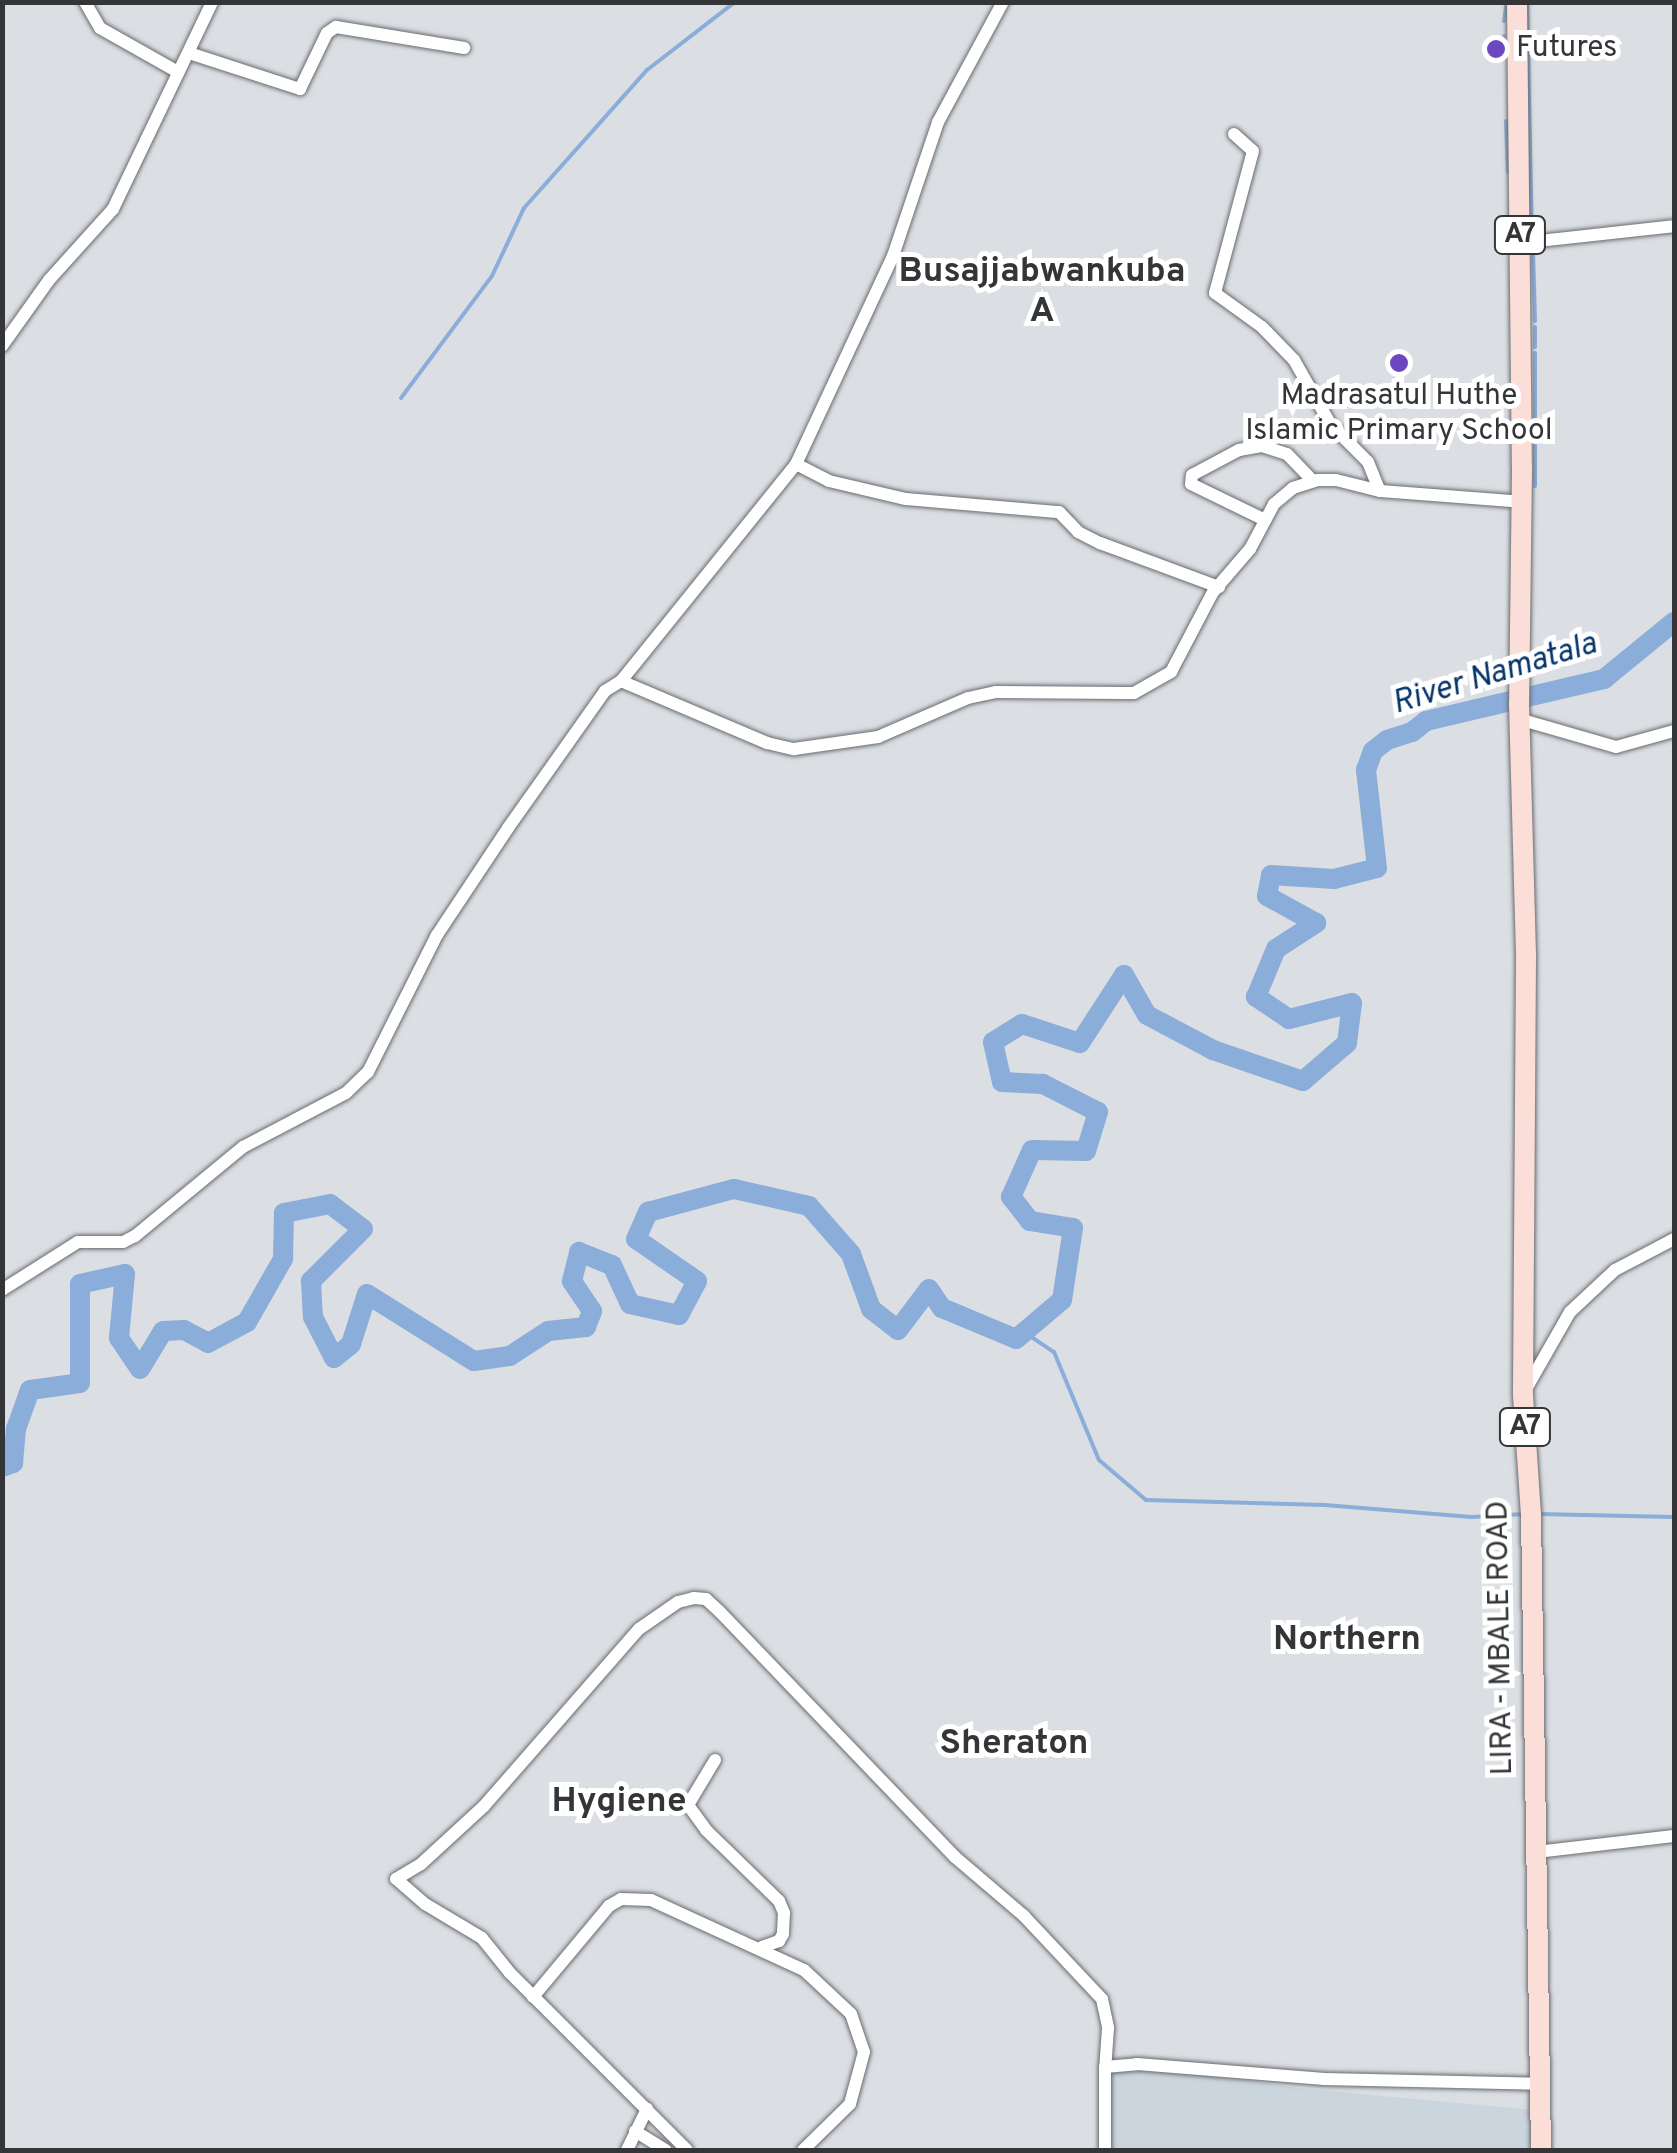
<!DOCTYPE html>
<style>
body{margin:0}
#map{position:relative;width:1677px;height:2153px;overflow:hidden;background:#dbdfe3;font-family:Overpass,sans-serif}
div>[style]{position:absolute}
.built>*{inset:0;background:#cad5dd}
.stream>*{height:4px;margin:-2px;padding:0 2px;transform-origin:2px;border-radius:2px;background:#8badd9}
.river>*{height:20px;margin:-10px;padding:0 10px;transform-origin:10px;border-radius:10px;background:#8badd9}
.roads{filter:drop-shadow(0 0 2px #686b6f) drop-shadow(0 0 2px #686b6f)}
.minor>*{height:12px;margin:-6px;padding:0 6px;transform-origin:6px;border-radius:6px;background:#fff}
.primary>*{height:20px;margin:-10px;padding:0 10px;transform-origin:10px;border-radius:10px;background:#faded7}
.dots>*{width:28px;height:28px;translate:-50% -50%;box-sizing:border-box;border:5px solid #fff;border-radius:50%}
span{translate:-50% -50%;white-space:nowrap;text-align:center;line-height:1.15;-webkit-text-stroke:10px #fff;paint-order:stroke}
.shield-label span{padding:2px 8px;background:#fff;border:2px solid;border-radius:8px;-webkit-text-stroke-width:0}
.shield-label{font-size:28px;color:#333536;font-weight:700}
.poi-label{font-size:30px;color:#333536}
.left{translate:0 -50%;text-align:left}
.street-label{font-size:30px;color:#333536}
.water-label{font-size:32px;color:#06356a;font-style:italic}
.quarter-label{font-size:35px;color:#333536;font-weight:700}
.frame{position:absolute;inset:0;border:5px solid #333536;pointer-events:none}
</style>
<div id="map">
<div class="built">
<div style="clip-path:polygon(1156px 2068px,1306px 2089px,1533px 2110px,1533px 2150px,1110px 2150px,1108px 2072px)"></div>
</div>
<div class="stream">
<div style="left:1527px;top:2px;width:236px;rotate:88.8deg"></div>
<div style="left:1504px;top:21px;width:19px;rotate:-81deg"></div>
<div style="left:1504px;top:36px;width:22px;rotate:90deg"></div>
<div style="left:1506px;top:121px;width:51px;rotate:87.8deg"></div>
<div style="left:1533px;top:249px;width:72px;rotate:88.4deg"></div>
<div style="left:1535px;top:347px;width:20px;rotate:-90deg"></div>
<div style="left:1535px;top:353px;width:133px;rotate:90deg"></div>
<div style="left:401px;top:398px;width:152px;rotate:-53.3deg"></div>
<div style="left:492px;top:276px;width:75px;rotate:-64.8deg"></div>
<div style="left:524px;top:208px;width:185px;rotate:-48.3deg"></div>
<div style="left:647px;top:70px;width:111px;rotate:-37.7deg"></div>
<div style="left:1024px;top:1332px;width:36px;rotate:34deg"></div>
<div style="left:1054px;top:1352px;width:117px;rotate:67.4deg"></div>
<div style="left:1099px;top:1460px;width:62px;rotate:40.4deg"></div>
<div style="left:1146px;top:1500px;width:179px;rotate:1.6deg"></div>
<div style="left:1325px;top:1505px;width:147px;rotate:4.7deg"></div>
<div style="left:1472px;top:1517px;width:53px;rotate:-3.2deg"></div>
<div style="left:1539px;top:1514px;width:135px;rotate:1.3deg"></div>
</div>
<div class="river">
<div style="left:2px;top:1467px;width:12px;rotate:-20deg"></div>
<div style="left:13px;top:1463px;width:34px;rotate:-85deg"></div>
<div style="left:16px;top:1429px;width:41px;rotate:-70.3deg"></div>
<div style="left:30px;top:1390px;width:50px;rotate:-8deg"></div>
<div style="left:80px;top:1383px;width:99px;rotate:-90deg"></div>
<div style="left:80px;top:1284px;width:46px;rotate:-12.5deg"></div>
<div style="left:125px;top:1274px;width:64px;rotate:95.4deg"></div>
<div style="left:119px;top:1338px;width:37px;rotate:56deg"></div>
<div style="left:140px;top:1369px;width:44px;rotate:-58.8deg"></div>
<div style="left:163px;top:1331px;width:21px;rotate:-3deg"></div>
<div style="left:184px;top:1330px;width:27px;rotate:28deg"></div>
<div style="left:208px;top:1343px;width:44px;rotate:-28.3deg"></div>
<div style="left:247px;top:1322px;width:73px;rotate:-60.3deg"></div>
<div style="left:283px;top:1259px;width:46px;rotate:-88.8deg"></div>
<div style="left:284px;top:1213px;width:47px;rotate:-11.1deg"></div>
<div style="left:330px;top:1204px;width:41px;rotate:37.1deg"></div>
<div style="left:363px;top:1229px;width:74px;rotate:135deg"></div>
<div style="left:311px;top:1281px;width:36px;rotate:87deg"></div>
<div style="left:313px;top:1317px;width:46px;rotate:62.9deg"></div>
<div style="left:334px;top:1358px;width:22px;rotate:-39deg"></div>
<div style="left:351px;top:1344px;width:52px;rotate:-72.3deg"></div>
<div style="left:367px;top:1294px;width:126px;rotate:32.1deg"></div>
<div style="left:474px;top:1361px;width:36px;rotate:-8deg"></div>
<div style="left:510px;top:1356px;width:45px;rotate:-33.3deg"></div>
<div style="left:548px;top:1331px;width:38px;rotate:-6deg"></div>
<div style="left:586px;top:1327px;width:17px;rotate:-69deg"></div>
<div style="left:592px;top:1311px;width:36px;rotate:-124deg"></div>
<div style="left:572px;top:1281px;width:30px;rotate:-76deg"></div>
<div style="left:579px;top:1252px;width:35px;rotate:22deg"></div>
<div style="left:612px;top:1265px;width:43px;rotate:65.2deg"></div>
<div style="left:630px;top:1304px;width:50px;rotate:12.7deg"></div>
<div style="left:679px;top:1315px;width:38px;rotate:-62deg"></div>
<div style="left:697px;top:1281px;width:74px;rotate:-145.5deg"></div>
<div style="left:636px;top:1239px;width:30px;rotate:-66deg"></div>
<div style="left:648px;top:1212px;width:89px;rotate:-15deg"></div>
<div style="left:734px;top:1189px;width:77px;rotate:12.8deg"></div>
<div style="left:809px;top:1206px;width:64px;rotate:48.8deg"></div>
<div style="left:851px;top:1254px;width:59px;rotate:70deg"></div>
<div style="left:871px;top:1309px;width:34px;rotate:38deg"></div>
<div style="left:898px;top:1330px;width:51px;rotate:-52.9deg"></div>
<div style="left:929px;top:1289px;width:23px;rotate:56deg"></div>
<div style="left:942px;top:1308px;width:80px;rotate:22.7deg"></div>
<div style="left:1016px;top:1339px;width:60px;rotate:-40.3deg"></div>
<div style="left:1062px;top:1300px;width:73px;rotate:-81.3deg"></div>
<div style="left:1073px;top:1228px;width:44px;rotate:-170.8deg"></div>
<div style="left:1030px;top:1221px;width:31px;rotate:-128deg"></div>
<div style="left:1011px;top:1197px;width:51px;rotate:-65.9deg"></div>
<div style="left:1032px;top:1150px;width:54px;rotate:1.1deg"></div>
<div style="left:1086px;top:1151px;width:41px;rotate:-72.9deg"></div>
<div style="left:1098px;top:1112px;width:62px;rotate:-153deg"></div>
<div style="left:1043px;top:1084px;width:41px;rotate:-177.2deg"></div>
<div style="left:1002px;top:1082px;width:41px;rotate:-102.7deg"></div>
<div style="left:993px;top:1042px;width:34px;rotate:-32deg"></div>
<div style="left:1022px;top:1024px;width:61px;rotate:18.1deg"></div>
<div style="left:1080px;top:1043px;width:81px;rotate:-57.1deg"></div>
<div style="left:1124px;top:975px;width:46px;rotate:60.1deg"></div>
<div style="left:1147px;top:1015px;width:75px;rotate:27.9deg"></div>
<div style="left:1213px;top:1050px;width:95px;rotate:19deg"></div>
<div style="left:1303px;top:1081px;width:58px;rotate:-40.8deg"></div>
<div style="left:1347px;top:1043px;width:40px;rotate:-82.9deg"></div>
<div style="left:1352px;top:1003px;width:65px;rotate:165.7deg"></div>
<div style="left:1289px;top:1019px;width:40px;rotate:-146deg"></div>
<div style="left:1256px;top:997px;width:52px;rotate:-67.4deg"></div>
<div style="left:1276px;top:949px;width:48px;rotate:-33deg"></div>
<div style="left:1316px;top:923px;width:56px;rotate:-151.1deg"></div>
<div style="left:1267px;top:896px;width:21px;rotate:-79deg"></div>
<div style="left:1271px;top:875px;width:63px;rotate:3.6deg"></div>
<div style="left:1334px;top:879px;width:44px;rotate:-14.3deg"></div>
<div style="left:1377px;top:868px;width:99px;rotate:-96.4deg"></div>
<div style="left:1366px;top:770px;width:20px;rotate:-70deg"></div>
<div style="left:1373px;top:751px;width:18px;rotate:-38deg"></div>
<div style="left:1387px;top:740px;width:26px;rotate:-18deg"></div>
<div style="left:1412px;top:732px;width:18px;rotate:-38deg"></div>
<div style="left:1426px;top:721px;width:183px;rotate:-13.3deg"></div>
<div style="left:1604px;top:679px;width:90px;rotate:-39.2deg"></div>
</div>
<div class="roads">
<div class="minor">
<div style="left:85px;top:2px;width:30px;rotate:60deg"></div>
<div style="left:100px;top:28px;width:90px;rotate:29.4deg"></div>
<div style="left:189px;top:53px;width:117px;rotate:18deg"></div>
<div style="left:300px;top:89px;width:62px;rotate:-64.3deg"></div>
<div style="left:327px;top:33px;width:11px;rotate:-34deg"></div>
<div style="left:336px;top:27px;width:130px;rotate:9.3deg"></div>
<div style="left:1234px;top:134px;width:25px;rotate:42deg"></div>
<div style="left:1253px;top:151px;width:147px;rotate:105deg"></div>
<div style="left:1215px;top:293px;width:58px;rotate:35.9deg"></div>
<div style="left:1262px;top:327px;width:46px;rotate:45.9deg"></div>
<div style="left:1294px;top:360px;width:75px;rotate:60.4deg"></div>
<div style="left:1331px;top:425px;width:52px;rotate:45deg"></div>
<div style="left:1368px;top:462px;width:31px;rotate:68deg"></div>
<div style="left:1521px;top:243px;width:154px;rotate:-6.3deg"></div>
<div style="left:2px;top:346px;width:81px;rotate:-54.5deg"></div>
<div style="left:49px;top:280px;width:96px;rotate:-48deg"></div>
<div style="left:113px;top:209px;width:229px;rotate:-64.4deg"></div>
<div style="left:796px;top:464px;width:37px;rotate:27deg"></div>
<div style="left:829px;top:481px;width:79px;rotate:13.2deg"></div>
<div style="left:906px;top:499px;width:154px;rotate:4.9deg"></div>
<div style="left:1059px;top:512px;width:28px;rotate:46deg"></div>
<div style="left:1078px;top:532px;width:25px;rotate:27deg"></div>
<div style="left:1100px;top:543px;width:127px;rotate:20.3deg"></div>
<div style="left:1265px;top:520px;width:82px;rotate:-154.1deg"></div>
<div style="left:1191px;top:484px;width:9px;rotate:-84deg"></div>
<div style="left:1192px;top:475px;width:53px;rotate:-28deg"></div>
<div style="left:1239px;top:450px;width:23px;rotate:-10deg"></div>
<div style="left:1262px;top:446px;width:26px;rotate:18deg"></div>
<div style="left:1287px;top:454px;width:37px;rotate:46deg"></div>
<div style="left:621px;top:681px;width:159px;rotate:23deg"></div>
<div style="left:767px;top:743px;width:28px;rotate:13deg"></div>
<div style="left:794px;top:749px;width:85px;rotate:-8.1deg"></div>
<div style="left:878px;top:737px;width:98px;rotate:-23.4deg"></div>
<div style="left:968px;top:698px;width:29px;rotate:-12deg"></div>
<div style="left:996px;top:692px;width:138px;rotate:0.4deg"></div>
<div style="left:1134px;top:693px;width:43px;rotate:-29.6deg"></div>
<div style="left:1171px;top:672px;width:90px;rotate:-62.3deg"></div>
<div style="left:1213px;top:592px;width:57px;rotate:-49.3deg"></div>
<div style="left:1250px;top:549px;width:51px;rotate:-61.9deg"></div>
<div style="left:1274px;top:504px;width:25px;rotate:-40deg"></div>
<div style="left:1293px;top:488px;width:26px;rotate:-18deg"></div>
<div style="left:1318px;top:480px;width:18px"></div>
<div style="left:1336px;top:480px;width:45px;rotate:14deg"></div>
<div style="left:1380px;top:491px;width:142px;rotate:4.4deg"></div>
<div style="left:1519px;top:719px;width:101px;rotate:16.1deg"></div>
<div style="left:1616px;top:747px;width:60px;rotate:-15.4deg"></div>
<div style="left:2px;top:1290px;width:90px;rotate:-32.3deg"></div>
<div style="left:78px;top:1242px;width:45px"></div>
<div style="left:123px;top:1242px;width:13px;rotate:-27deg"></div>
<div style="left:135px;top:1236px;width:140px;rotate:-39.5deg"></div>
<div style="left:243px;top:1147px;width:116px;rotate:-27.7deg"></div>
<div style="left:346px;top:1093px;width:30px;rotate:-44deg"></div>
<div style="left:368px;top:1072px;width:153px;rotate:-63.3deg"></div>
<div style="left:437px;top:935px;width:128px;rotate:-56.4deg"></div>
<div style="left:508px;top:828px;width:168px;rotate:-54.7deg"></div>
<div style="left:605px;top:691px;width:19px;rotate:-32deg"></div>
<div style="left:621px;top:681px;width:279px;rotate:-51.1deg"></div>
<div style="left:796px;top:464px;width:230px;rotate:-65deg"></div>
<div style="left:893px;top:256px;width:141px;rotate:-71.4deg"></div>
<div style="left:938px;top:122px;width:136px;rotate:-61.6deg"></div>
<div style="left:1526px;top:1389px;width:89px;rotate:-60.3deg"></div>
<div style="left:1570px;top:1312px;width:62px;rotate:-43deg"></div>
<div style="left:1615px;top:1270px;width:67px;rotate:-27.7deg"></div>
<div style="left:715px;top:1760px;width:52px;rotate:121deg"></div>
<div style="left:688px;top:1805px;width:31px;rotate:54deg"></div>
<div style="left:706px;top:1830px;width:102px;rotate:44.2deg"></div>
<div style="left:779px;top:1901px;width:13px;rotate:67deg"></div>
<div style="left:784px;top:1913px;width:21px;rotate:93deg"></div>
<div style="left:783px;top:1934px;width:8px;rotate:120deg"></div>
<div style="left:779px;top:1941px;width:18px;rotate:161deg"></div>
<div style="left:1536px;top:1852px;width:139px;rotate:-6.6deg"></div>
<div style="left:533px;top:1997px;width:119px;rotate:-50.1deg"></div>
<div style="left:609px;top:1906px;width:14px;rotate:-30deg"></div>
<div style="left:621px;top:1899px;width:30px;rotate:2deg"></div>
<div style="left:651px;top:1900px;width:168px;rotate:24.6deg"></div>
<div style="left:804px;top:1970px;width:64px;rotate:43.1deg"></div>
<div style="left:851px;top:2014px;width:40px;rotate:71.1deg"></div>
<div style="left:864px;top:2052px;width:54px;rotate:105.1deg"></div>
<div style="left:850px;top:2104px;width:66px;rotate:135.6deg"></div>
<div style="left:635px;top:2131px;width:36px;rotate:32deg"></div>
<div style="left:627px;top:2150px;width:46px;rotate:-64deg"></div>
<div style="left:687px;top:2150px;width:250px;rotate:-135deg"></div>
<div style="left:510px;top:1973px;width:45px;rotate:-128.7deg"></div>
<div style="left:482px;top:1938px;width:66px;rotate:-149.2deg"></div>
<div style="left:425px;top:1904px;width:38px;rotate:-139deg"></div>
<div style="left:396px;top:1879px;width:29px;rotate:-31deg"></div>
<div style="left:421px;top:1864px;width:86px;rotate:-42.6deg"></div>
<div style="left:484px;top:1806px;width:235px;rotate:-48.8deg"></div>
<div style="left:639px;top:1629px;width:47px;rotate:-34.7deg"></div>
<div style="left:678px;top:1602px;width:16px;rotate:-14deg"></div>
<div style="left:694px;top:1598px;width:12px;rotate:5deg"></div>
<div style="left:706px;top:1599px;width:19px;rotate:43deg"></div>
<div style="left:720px;top:1612px;width:339px;rotate:46.2deg"></div>
<div style="left:955px;top:1857px;width:91px;rotate:40.5deg"></div>
<div style="left:1024px;top:1916px;width:114px;rotate:46.8deg"></div>
<div style="left:1102px;top:1999px;width:30px;rotate:78deg"></div>
<div style="left:1108px;top:2028px;width:39px;rotate:94deg"></div>
<div style="left:1105px;top:2150px;width:83px;rotate:-90deg"></div>
<div style="left:1105px;top:2067px;width:32px;rotate:-5deg"></div>
<div style="left:1137px;top:2064px;width:188px;rotate:4.6deg"></div>
<div style="left:1324px;top:2079px;width:214px;rotate:1.3deg"></div>
</div>
<div class="primary">
<div style="left:1517px;top:2px;width:465px;rotate:89.4deg"></div>
<div style="left:1522px;top:467px;width:237px;rotate:90.7deg"></div>
<div style="left:1519px;top:704px;width:256px;rotate:88.4deg"></div>
<div style="left:1526px;top:960px;width:435px;rotate:90.4deg"></div>
<div style="left:1523px;top:1395px;width:119px;rotate:86.2deg"></div>
<div style="left:1531px;top:1514px;width:636px;rotate:89.1deg"></div>
</div>
</div>
<div class="dots">
<div style="left:1496px;top:49px;background:#6c47c0"></div>
<div style="left:1399px;top:363px;background:#6c47c0"></div>
</div>
<div class="shield-label">
<span style="left:1520px;top:235px">A7</span>
<span style="left:1525px;top:1427px">A7</span>
</div>
<div class="poi-label">
<span class="left" style="left:1516px;top:49px">Futures</span>
<span style="left:1399px;top:414px">Madrasatul Huthe<br>Islamic Primary School</span>
</div>
<div class="street-label">
<span style="left:1502px;top:1638px;rotate:-91deg">LIRA - MBALE ROAD</span>
</div>
<div class="water-label">
<span style="left:1495px;top:675px;rotate:-17deg">River Namatala</span>
</div>
<div class="quarter-label">
<span style="left:1042px;top:292px">Busajjabwankuba<br>A</span>
<span style="left:1347px;top:1640px">Northern</span>
<span style="left:1014px;top:1744px">Sheraton</span>
<span style="left:619px;top:1802px">Hygiene</span>
</div>
<div class="frame"></div>
</div>
